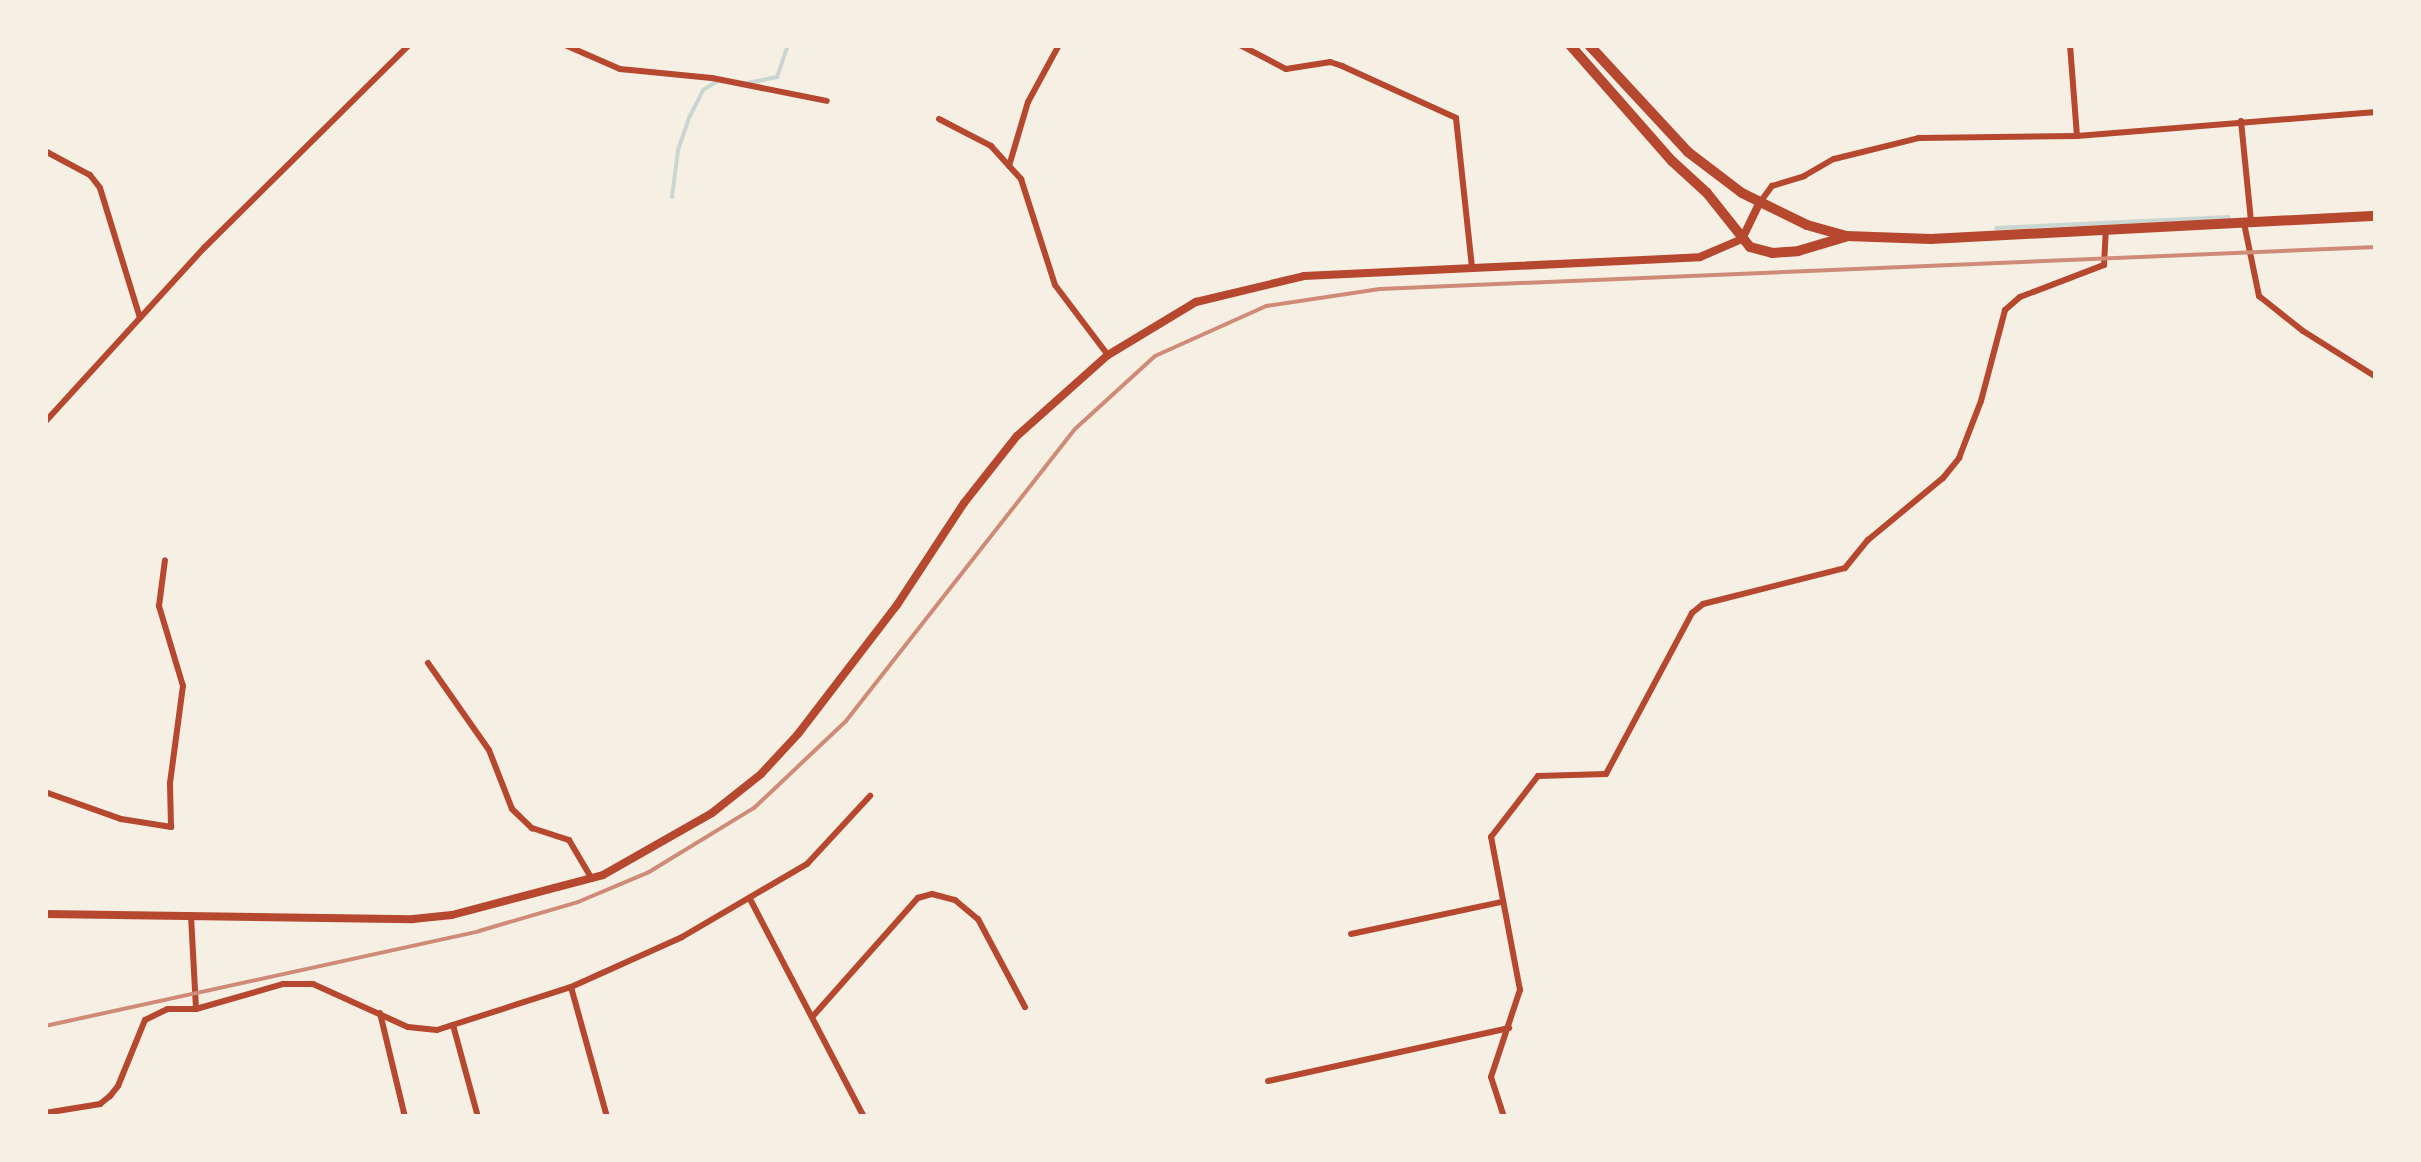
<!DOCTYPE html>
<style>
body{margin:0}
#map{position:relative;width:2421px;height:1162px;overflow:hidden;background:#f6efe4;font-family:"Source Sans 3",sans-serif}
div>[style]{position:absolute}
.stream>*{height:4px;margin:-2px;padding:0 2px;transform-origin:2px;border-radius:2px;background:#c9d6d2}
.minor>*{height:6px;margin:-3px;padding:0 3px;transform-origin:3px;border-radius:3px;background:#b5482f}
.tertiary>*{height:8px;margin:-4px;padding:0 4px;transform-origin:4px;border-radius:4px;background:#b5482f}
.primary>*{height:10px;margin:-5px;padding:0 5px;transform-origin:5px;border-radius:5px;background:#b5482f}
.rail>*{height:4px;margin:-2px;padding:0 2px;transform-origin:2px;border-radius:2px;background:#cf8b77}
span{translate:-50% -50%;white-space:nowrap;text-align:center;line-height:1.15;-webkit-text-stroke:8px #f6efe4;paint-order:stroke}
.frame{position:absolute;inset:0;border:48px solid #f6efe4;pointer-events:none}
</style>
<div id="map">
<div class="stream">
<div style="left:747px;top:83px;width:31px;rotate:-11deg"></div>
<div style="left:777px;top:77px;width:34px;rotate:-71deg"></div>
<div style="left:672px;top:197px;width:47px;rotate:-82.7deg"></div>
<div style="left:678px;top:150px;width:36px;rotate:-71deg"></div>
<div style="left:690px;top:116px;width:29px;rotate:-63deg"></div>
<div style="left:703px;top:90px;width:17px;rotate:-31deg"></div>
<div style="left:1996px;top:228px;width:233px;rotate:-2.7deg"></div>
</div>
<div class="minor">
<div style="left:565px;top:45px;width:60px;rotate:23.6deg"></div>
<div style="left:620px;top:69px;width:92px;rotate:5.6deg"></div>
<div style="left:712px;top:78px;width:117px;rotate:11.3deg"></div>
<div style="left:1240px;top:45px;width:52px;rotate:27.6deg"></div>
<div style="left:1286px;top:69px;width:45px;rotate:-9deg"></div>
<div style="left:1330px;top:62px;width:13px;rotate:18deg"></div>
<div style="left:1342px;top:66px;width:125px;rotate:24.5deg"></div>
<div style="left:1456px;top:118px;width:151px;rotate:83.9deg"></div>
<div style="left:2070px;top:45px;width:91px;rotate:85.6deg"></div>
<div style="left:939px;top:119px;width:59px;rotate:27.4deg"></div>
<div style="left:991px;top:146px;width:45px;rotate:47.7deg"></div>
<div style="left:1021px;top:179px;width:111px;rotate:72.2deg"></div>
<div style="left:1055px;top:285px;width:88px;rotate:52.9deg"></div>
<div style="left:2241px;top:121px;width:101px;rotate:84.3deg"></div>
<div style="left:45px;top:151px;width:51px;rotate:28.1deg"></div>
<div style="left:90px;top:175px;width:16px;rotate:52deg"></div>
<div style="left:100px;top:188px;width:136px;rotate:72.9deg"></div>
<div style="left:1009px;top:166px;width:67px;rotate:-73.5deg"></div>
<div style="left:1028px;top:102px;width:65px;rotate:-61.5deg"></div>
<div style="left:1761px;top:201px;width:19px;rotate:-54deg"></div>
<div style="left:1772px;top:186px;width:34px;rotate:-17deg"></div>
<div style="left:1804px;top:176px;width:34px;rotate:-30deg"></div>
<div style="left:1834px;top:159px;width:88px;rotate:-13.9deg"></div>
<div style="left:1919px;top:138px;width:158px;rotate:-0.7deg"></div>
<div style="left:2077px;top:136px;width:300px;rotate:-4.6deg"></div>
<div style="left:2244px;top:223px;width:75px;rotate:78.4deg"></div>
<div style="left:2259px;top:296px;width:56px;rotate:38.5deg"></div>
<div style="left:2303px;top:331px;width:86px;rotate:32.2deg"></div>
<div style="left:45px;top:422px;width:236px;rotate:-47.6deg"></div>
<div style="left:204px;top:248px;width:289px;rotate:-44.7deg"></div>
<div style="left:428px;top:663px;width:106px;rotate:55deg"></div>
<div style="left:489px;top:750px;width:63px;rotate:68.7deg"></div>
<div style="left:512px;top:809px;width:28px;rotate:44deg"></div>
<div style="left:532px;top:828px;width:39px;rotate:18deg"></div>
<div style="left:569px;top:840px;width:45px;rotate:59.5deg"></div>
<div style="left:45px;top:792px;width:81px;rotate:19.6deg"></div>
<div style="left:121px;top:819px;width:51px;rotate:9.1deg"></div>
<div style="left:171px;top:827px;width:44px;rotate:-91.3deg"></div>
<div style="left:170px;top:783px;width:98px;rotate:-82.4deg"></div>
<div style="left:183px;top:686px;width:84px;rotate:-106.7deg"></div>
<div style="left:159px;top:606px;width:46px;rotate:-82.6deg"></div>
<div style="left:750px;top:899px;width:246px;rotate:62.4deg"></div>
<div style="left:191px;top:916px;width:93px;rotate:86.9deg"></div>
<div style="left:1351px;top:934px;width:153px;rotate:-12deg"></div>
<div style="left:571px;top:987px;width:135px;rotate:74.5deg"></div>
<div style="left:380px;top:1013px;width:107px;rotate:76.5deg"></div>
<div style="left:814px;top:1015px;width:157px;rotate:-48.4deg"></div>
<div style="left:918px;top:898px;width:15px;rotate:-16deg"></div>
<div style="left:932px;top:894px;width:24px;rotate:15deg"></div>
<div style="left:955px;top:900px;width:30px;rotate:40deg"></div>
<div style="left:978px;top:919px;width:100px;rotate:61.9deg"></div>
<div style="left:453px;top:1025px;width:95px;rotate:74.8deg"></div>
<div style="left:1268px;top:1081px;width:247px;rotate:-12.4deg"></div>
<div style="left:45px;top:1113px;width:56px;rotate:-9.3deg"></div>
<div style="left:100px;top:1104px;width:13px;rotate:-39deg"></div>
<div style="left:110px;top:1096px;width:13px;rotate:-51deg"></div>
<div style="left:118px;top:1086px;width:71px;rotate:-67.8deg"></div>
<div style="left:145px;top:1020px;width:25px;rotate:-26deg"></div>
<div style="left:168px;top:1009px;width:28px"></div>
<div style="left:196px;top:1009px;width:91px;rotate:-16deg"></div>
<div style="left:283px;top:984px;width:30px"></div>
<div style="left:313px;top:984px;width:104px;rotate:24.4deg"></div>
<div style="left:408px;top:1027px;width:29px;rotate:6deg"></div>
<div style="left:437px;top:1030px;width:141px;rotate:-17.8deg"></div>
<div style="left:571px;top:987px;width:122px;rotate:-24.2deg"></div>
<div style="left:682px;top:937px;width:145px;rotate:-30.3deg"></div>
<div style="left:807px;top:864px;width:93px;rotate:-47.2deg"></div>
<div style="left:1504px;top:1117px;width:42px;rotate:-108deg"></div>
<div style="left:1491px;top:1077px;width:92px;rotate:-71.6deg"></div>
<div style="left:1520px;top:990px;width:156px;rotate:-100.7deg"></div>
<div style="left:1491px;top:837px;width:77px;rotate:-52.4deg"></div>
<div style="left:1538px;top:776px;width:68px;rotate:-1.7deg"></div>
<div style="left:1606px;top:774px;width:183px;rotate:-61.9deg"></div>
<div style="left:1692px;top:613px;width:14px;rotate:-39deg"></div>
<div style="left:1703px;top:604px;width:146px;rotate:-14.2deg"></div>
<div style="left:1845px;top:568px;width:36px;rotate:-51deg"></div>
<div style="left:1868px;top:540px;width:97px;rotate:-39.6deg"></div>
<div style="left:1943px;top:478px;width:26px;rotate:-51deg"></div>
<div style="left:1959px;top:458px;width:61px;rotate:-68.9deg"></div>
<div style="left:1981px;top:401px;width:94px;rotate:-75.2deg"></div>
<div style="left:2005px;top:310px;width:20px;rotate:-41deg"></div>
<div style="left:2020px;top:297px;width:90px;rotate:-20.9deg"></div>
<div style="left:2104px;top:265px;width:35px;rotate:-87deg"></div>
</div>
<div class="tertiary">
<div style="left:45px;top:914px;width:368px;rotate:0.8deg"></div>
<div style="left:413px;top:919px;width:39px;rotate:-6deg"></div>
<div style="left:452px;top:915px;width:156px;rotate:-14.8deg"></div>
<div style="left:603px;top:875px;width:125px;rotate:-29.6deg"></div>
<div style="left:712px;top:813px;width:63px;rotate:-38.5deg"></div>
<div style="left:761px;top:774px;width:54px;rotate:-47.2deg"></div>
<div style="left:798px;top:734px;width:163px;rotate:-52.5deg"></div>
<div style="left:897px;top:605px;width:122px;rotate:-56.7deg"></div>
<div style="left:964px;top:503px;width:85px;rotate:-51.7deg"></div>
<div style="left:1017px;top:436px;width:122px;rotate:-41.7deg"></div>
<div style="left:1108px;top:355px;width:103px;rotate:-31.1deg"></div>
<div style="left:1196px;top:302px;width:111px;rotate:-13.5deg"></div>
<div style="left:1304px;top:276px;width:396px;rotate:-2.7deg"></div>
<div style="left:1700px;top:257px;width:46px;rotate:-23.2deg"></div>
<div style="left:1742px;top:239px;width:41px;rotate:-64.1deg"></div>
</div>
<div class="primary">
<div style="left:1570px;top:45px;width:154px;rotate:48.7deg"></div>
<div style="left:1672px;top:161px;width:47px;rotate:42.4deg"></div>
<div style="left:1707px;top:193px;width:69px;rotate:51.5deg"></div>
<div style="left:1750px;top:247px;width:23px;rotate:15deg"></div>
<div style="left:1772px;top:253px;width:26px;rotate:-4deg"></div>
<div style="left:1798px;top:251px;width:49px;rotate:-16.6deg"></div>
<div style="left:1589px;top:45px;width:146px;rotate:47.2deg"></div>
<div style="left:1688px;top:152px;width:68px;rotate:37.2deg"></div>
<div style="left:1742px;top:193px;width:72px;rotate:26.2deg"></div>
<div style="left:1807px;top:225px;width:41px;rotate:15.8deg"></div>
<div style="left:1846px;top:236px;width:85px;rotate:2deg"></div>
<div style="left:1931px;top:239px;width:446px;rotate:-3deg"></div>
</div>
<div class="rail">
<div style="left:45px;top:1026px;width:444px;rotate:-12.3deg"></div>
<div style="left:479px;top:931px;width:103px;rotate:-16.3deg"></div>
<div style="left:578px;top:902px;width:77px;rotate:-22.9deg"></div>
<div style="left:649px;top:872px;width:123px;rotate:-31.4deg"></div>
<div style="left:754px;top:808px;width:127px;rotate:-43.4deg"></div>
<div style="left:846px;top:721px;width:371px;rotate:-51.9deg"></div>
<div style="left:1075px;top:429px;width:108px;rotate:-42.4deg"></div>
<div style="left:1155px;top:356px;width:122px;rotate:-24.2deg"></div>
<div style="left:1266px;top:306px;width:115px;rotate:-8.5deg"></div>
<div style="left:1380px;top:289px;width:997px;rotate:-2.41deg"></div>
</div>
<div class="frame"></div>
</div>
